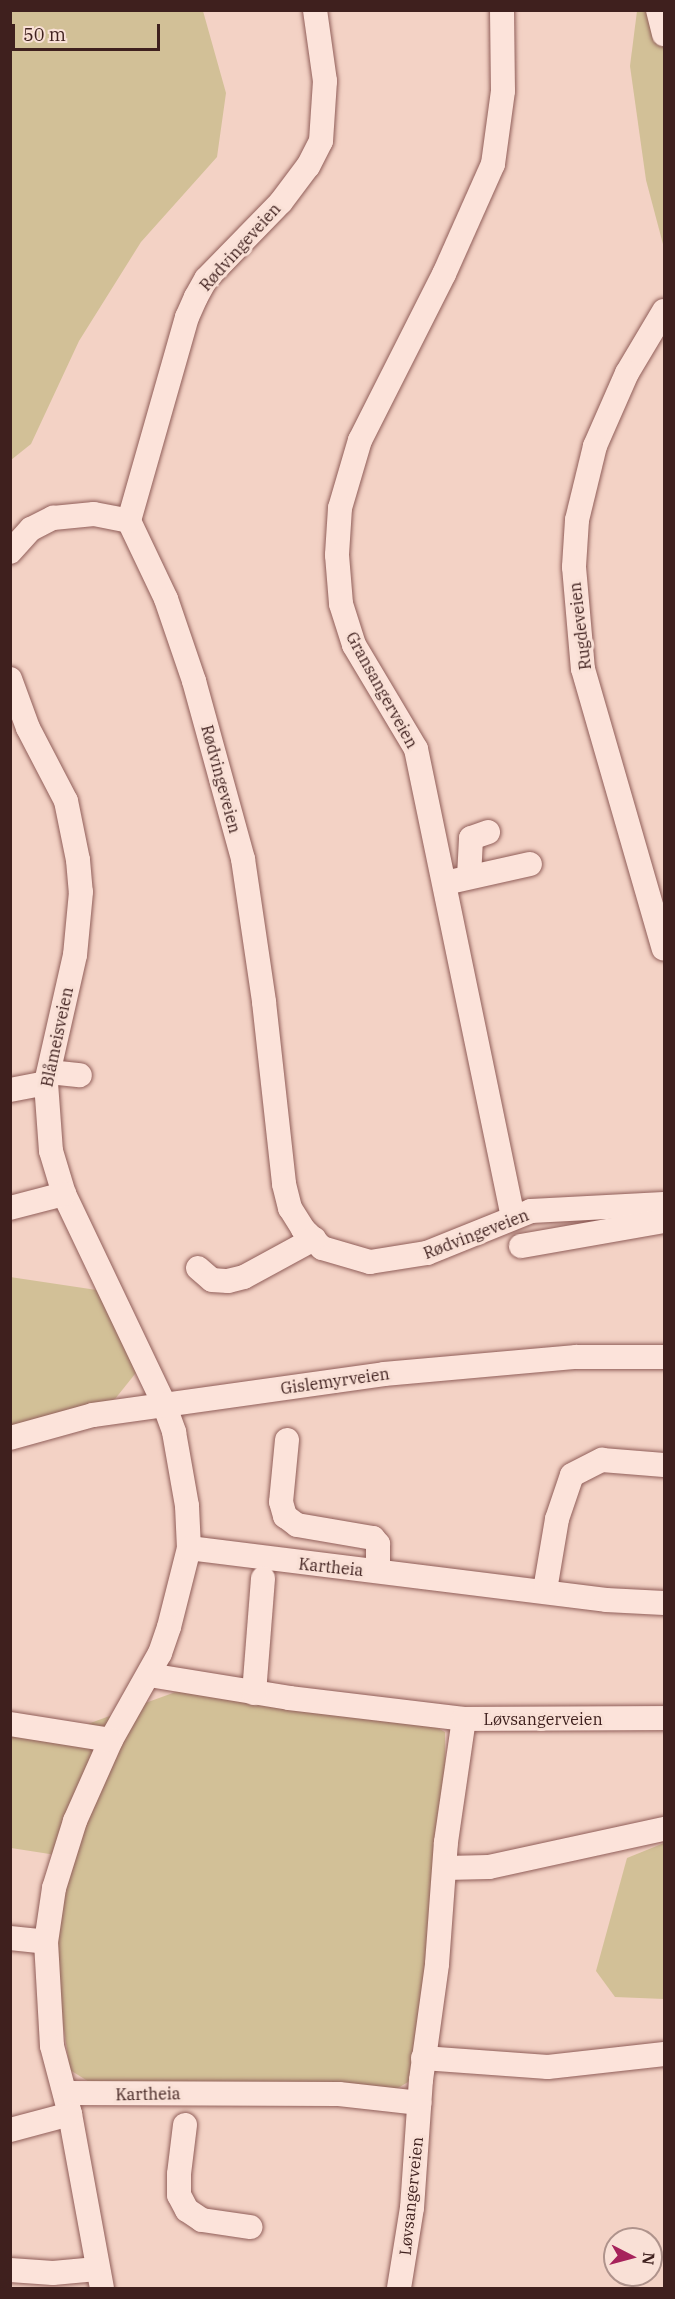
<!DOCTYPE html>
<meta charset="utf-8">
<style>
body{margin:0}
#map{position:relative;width:675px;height:2299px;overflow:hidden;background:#f3d2c5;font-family:"IBM Plex Serif",serif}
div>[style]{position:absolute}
.green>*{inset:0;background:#d2c097}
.roads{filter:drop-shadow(0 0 2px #905e59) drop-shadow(0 0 2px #905e59)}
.minor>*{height:24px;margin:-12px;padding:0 12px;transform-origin:12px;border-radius:12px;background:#fce3da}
span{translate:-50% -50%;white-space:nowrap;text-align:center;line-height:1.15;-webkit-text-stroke:6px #f9e0d6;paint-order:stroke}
.street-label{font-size:16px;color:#3f201e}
.frame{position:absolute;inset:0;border:12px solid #3f201e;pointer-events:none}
.north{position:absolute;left:603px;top:2227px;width:60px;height:60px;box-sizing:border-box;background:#f9e0d6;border:2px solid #af938c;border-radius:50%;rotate:96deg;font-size:16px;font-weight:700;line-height:24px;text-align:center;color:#3f201e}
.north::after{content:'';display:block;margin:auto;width:21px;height:27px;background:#a6225b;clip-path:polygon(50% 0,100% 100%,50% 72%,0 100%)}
.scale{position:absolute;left:12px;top:24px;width:148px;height:27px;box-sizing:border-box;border:3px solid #3f201e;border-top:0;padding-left:8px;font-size:18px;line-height:21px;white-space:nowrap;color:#3f201e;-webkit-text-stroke:4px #f9e0d6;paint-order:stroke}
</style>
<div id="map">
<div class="green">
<div style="clip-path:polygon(11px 10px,203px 11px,226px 93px,217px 157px,141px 242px,79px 341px,31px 444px,11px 460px)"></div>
<div style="clip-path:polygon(637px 11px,664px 11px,664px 248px,646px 180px,630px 66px)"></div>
<div style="clip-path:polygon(10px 1277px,110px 1292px,139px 1369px,115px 1399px,11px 1443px)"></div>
<div style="clip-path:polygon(181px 1690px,405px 1711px,445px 1732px,446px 1848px,420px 2075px,386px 2095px,115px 2098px,70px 2070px,55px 1970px,56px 1855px,11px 1848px,11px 1729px,74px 1729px)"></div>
<div style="clip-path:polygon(664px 1843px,664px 1999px,615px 1997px,596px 1971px,627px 1858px)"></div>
</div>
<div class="roads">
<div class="minor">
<div style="left:315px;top:10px;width:72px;rotate:82deg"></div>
<div style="left:325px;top:81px;width:60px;rotate:93.8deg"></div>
<div style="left:321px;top:141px;width:28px;rotate:117deg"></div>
<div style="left:308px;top:166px;width:45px;rotate:126.9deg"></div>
<div style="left:281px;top:202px;width:107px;rotate:134.2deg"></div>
<div style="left:206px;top:279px;width:21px;rotate:119deg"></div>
<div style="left:196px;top:297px;width:22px;rotate:114deg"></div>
<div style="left:187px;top:317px;width:212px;rotate:105.9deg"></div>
<div style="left:129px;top:521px;width:86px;rotate:64.6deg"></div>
<div style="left:166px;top:599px;width:87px;rotate:71.1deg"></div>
<div style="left:194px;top:681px;width:185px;rotate:74.6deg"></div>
<div style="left:243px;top:859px;width:145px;rotate:81.6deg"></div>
<div style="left:264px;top:1002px;width:183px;rotate:83.7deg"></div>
<div style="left:284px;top:1184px;width:25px;rotate:76deg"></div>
<div style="left:290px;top:1208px;width:25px;rotate:58deg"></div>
<div style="left:303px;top:1229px;width:27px;rotate:45deg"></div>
<div style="left:322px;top:1248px;width:50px;rotate:16.3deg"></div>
<div style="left:370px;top:1262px;width:58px;rotate:-9deg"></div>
<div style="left:427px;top:1253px;width:112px;rotate:-22deg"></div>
<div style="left:531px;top:1211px;width:133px;rotate:-3deg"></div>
<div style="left:502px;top:10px;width:81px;rotate:89.3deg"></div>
<div style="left:503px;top:91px;width:74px;rotate:97.8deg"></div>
<div style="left:493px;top:164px;width:120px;rotate:114deg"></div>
<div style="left:444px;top:274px;width:186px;rotate:116.8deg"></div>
<div style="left:360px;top:440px;width:71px;rotate:106.4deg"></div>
<div style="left:340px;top:508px;width:47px;rotate:93.7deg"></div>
<div style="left:337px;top:555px;width:49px;rotate:85.3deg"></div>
<div style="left:341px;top:604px;width:43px;rotate:72.4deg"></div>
<div style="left:354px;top:645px;width:121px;rotate:59.2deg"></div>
<div style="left:416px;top:749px;width:477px;rotate:78.3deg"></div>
<div style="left:658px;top:10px;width:25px;rotate:76deg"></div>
<div style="left:664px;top:311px;width:72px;rotate:120.8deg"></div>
<div style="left:627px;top:373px;width:80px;rotate:113.7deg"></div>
<div style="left:595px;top:446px;width:76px;rotate:103.7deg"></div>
<div style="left:577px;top:520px;width:47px;rotate:93.7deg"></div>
<div style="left:574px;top:567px;width:102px;rotate:85deg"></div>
<div style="left:583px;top:669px;width:291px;rotate:73.9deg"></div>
<div style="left:10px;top:552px;width:31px;rotate:-48deg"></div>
<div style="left:31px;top:529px;width:25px;rotate:-27deg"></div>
<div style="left:53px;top:518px;width:41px;rotate:-5.6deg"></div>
<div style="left:94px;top:514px;width:36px;rotate:11deg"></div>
<div style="left:10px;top:679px;width:52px;rotate:69.8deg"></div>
<div style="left:28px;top:728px;width:82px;rotate:62.5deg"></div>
<div style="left:66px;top:801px;width:60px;rotate:78.5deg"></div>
<div style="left:78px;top:860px;width:32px;rotate:85deg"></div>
<div style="left:81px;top:892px;width:63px;rotate:95.4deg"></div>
<div style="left:75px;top:955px;width:131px;rotate:102.8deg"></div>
<div style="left:46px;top:1083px;width:68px;rotate:85.8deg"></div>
<div style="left:51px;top:1151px;width:45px;rotate:73.2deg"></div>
<div style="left:64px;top:1194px;width:233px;rotate:64.5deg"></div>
<div style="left:164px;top:1404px;width:30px;rotate:70deg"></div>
<div style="left:174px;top:1432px;width:75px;rotate:80deg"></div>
<div style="left:187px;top:1506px;width:42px;rotate:87.3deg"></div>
<div style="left:189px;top:1548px;width:81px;rotate:104.2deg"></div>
<div style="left:169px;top:1627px;width:28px;rotate:109deg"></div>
<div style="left:160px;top:1653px;width:100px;rotate:119.4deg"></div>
<div style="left:111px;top:1740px;width:89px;rotate:114deg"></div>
<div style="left:75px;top:1821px;width:70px;rotate:107.4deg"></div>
<div style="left:54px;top:1888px;width:55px;rotate:98.4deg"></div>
<div style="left:46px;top:1942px;width:104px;rotate:86.7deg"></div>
<div style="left:52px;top:2046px;width:70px;rotate:75.2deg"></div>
<div style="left:70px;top:2114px;width:177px;rotate:79.6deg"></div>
<div style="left:469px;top:877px;width:39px;rotate:-87deg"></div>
<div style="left:471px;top:838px;width:18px;rotate:-19deg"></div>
<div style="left:445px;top:883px;width:87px;rotate:-12.6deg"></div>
<div style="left:49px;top:1072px;width:31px;rotate:6deg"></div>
<div style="left:10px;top:1090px;width:37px;rotate:-11deg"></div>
<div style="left:10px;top:1208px;width:56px;rotate:-14.5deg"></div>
<div style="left:521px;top:1246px;width:145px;rotate:-9.9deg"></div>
<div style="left:198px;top:1268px;width:18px;rotate:41deg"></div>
<div style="left:212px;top:1280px;width:16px;rotate:4deg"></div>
<div style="left:228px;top:1281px;width:16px;rotate:-14deg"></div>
<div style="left:244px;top:1277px;width:80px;rotate:-28.5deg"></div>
<div style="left:10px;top:1438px;width:86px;rotate:-15.5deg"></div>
<div style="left:93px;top:1415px;width:294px;rotate:-8deg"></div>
<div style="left:384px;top:1374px;width:193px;rotate:-5.1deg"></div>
<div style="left:576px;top:1357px;width:88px"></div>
<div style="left:287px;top:1440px;width:62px;rotate:95.5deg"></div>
<div style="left:281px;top:1502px;width:15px;rotate:74deg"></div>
<div style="left:285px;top:1516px;width:15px;rotate:37deg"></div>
<div style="left:297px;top:1525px;width:77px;rotate:9.7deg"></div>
<div style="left:373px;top:1538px;width:8px;rotate:50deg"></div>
<div style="left:378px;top:1544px;width:27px;rotate:90deg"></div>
<div style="left:189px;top:1548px;width:420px;rotate:7.1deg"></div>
<div style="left:606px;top:1600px;width:58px;rotate:3deg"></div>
<div style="left:545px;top:1590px;width:72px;rotate:-80.4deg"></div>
<div style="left:557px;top:1519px;width:46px;rotate:-71.2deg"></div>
<div style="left:572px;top:1475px;width:34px;rotate:-27deg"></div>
<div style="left:602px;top:1460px;width:62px;rotate:4.6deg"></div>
<div style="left:149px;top:1675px;width:142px;rotate:9.3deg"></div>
<div style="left:289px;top:1698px;width:176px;rotate:6.8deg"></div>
<div style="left:254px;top:1693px;width:115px;rotate:-85.5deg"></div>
<div style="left:10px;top:1724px;width:102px;rotate:9deg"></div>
<div style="left:445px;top:1868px;width:44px;rotate:-1.3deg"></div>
<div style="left:489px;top:1867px;width:179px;rotate:-12.3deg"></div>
<div style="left:10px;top:1938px;width:36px;rotate:6deg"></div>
<div style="left:423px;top:2058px;width:125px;rotate:4.1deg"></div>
<div style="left:548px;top:2067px;width:117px;rotate:-6.4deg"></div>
<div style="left:65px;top:2093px;width:274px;rotate:0.2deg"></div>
<div style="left:339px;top:2094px;width:81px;rotate:6.4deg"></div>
<div style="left:185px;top:2125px;width:49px;rotate:97deg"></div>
<div style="left:179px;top:2174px;width:21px;rotate:90deg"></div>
<div style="left:179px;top:2195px;width:17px;rotate:62deg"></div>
<div style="left:187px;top:2210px;width:18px;rotate:34deg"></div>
<div style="left:202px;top:2220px;width:49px;rotate:8.3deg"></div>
<div style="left:10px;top:2130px;width:62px;rotate:-14.9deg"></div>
<div style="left:10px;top:2270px;width:43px;rotate:4deg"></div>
<div style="left:53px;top:2273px;width:44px;rotate:-5.2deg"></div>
<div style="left:399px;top:2288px;width:81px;rotate:-80.8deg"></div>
<div style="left:412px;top:2208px;width:128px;rotate:-86deg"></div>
<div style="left:421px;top:2080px;width:117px;rotate:-82.1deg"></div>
<div style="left:437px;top:1964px;width:122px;rotate:-85.8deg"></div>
<div style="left:446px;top:1842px;width:124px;rotate:-81.7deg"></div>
<div style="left:464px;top:1719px;width:200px;rotate:-0.3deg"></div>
</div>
</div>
<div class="street-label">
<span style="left:240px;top:247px;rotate:-48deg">Rødvingeveien</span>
<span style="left:580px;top:626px;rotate:-97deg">Rugdeveien</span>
<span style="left:382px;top:690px;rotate:61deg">Gransangerveien</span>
<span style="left:221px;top:779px;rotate:75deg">Rødvingeveien</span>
<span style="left:57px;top:1037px;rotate:-78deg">Blåmeisveien</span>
<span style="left:476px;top:1234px;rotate:-21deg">Rødvingeveien</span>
<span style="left:335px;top:1381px;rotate:-8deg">Gislemyrveien</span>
<span style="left:331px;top:1567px;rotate:6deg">Kartheia</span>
<span style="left:543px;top:1719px">Løvsangerveien</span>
<span style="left:148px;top:2094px;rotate:-1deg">Kartheia</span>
<span style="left:411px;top:2196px;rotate:-84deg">Løvsangerveien</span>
</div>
<div class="frame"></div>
<div class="north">N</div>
<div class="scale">50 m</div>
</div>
